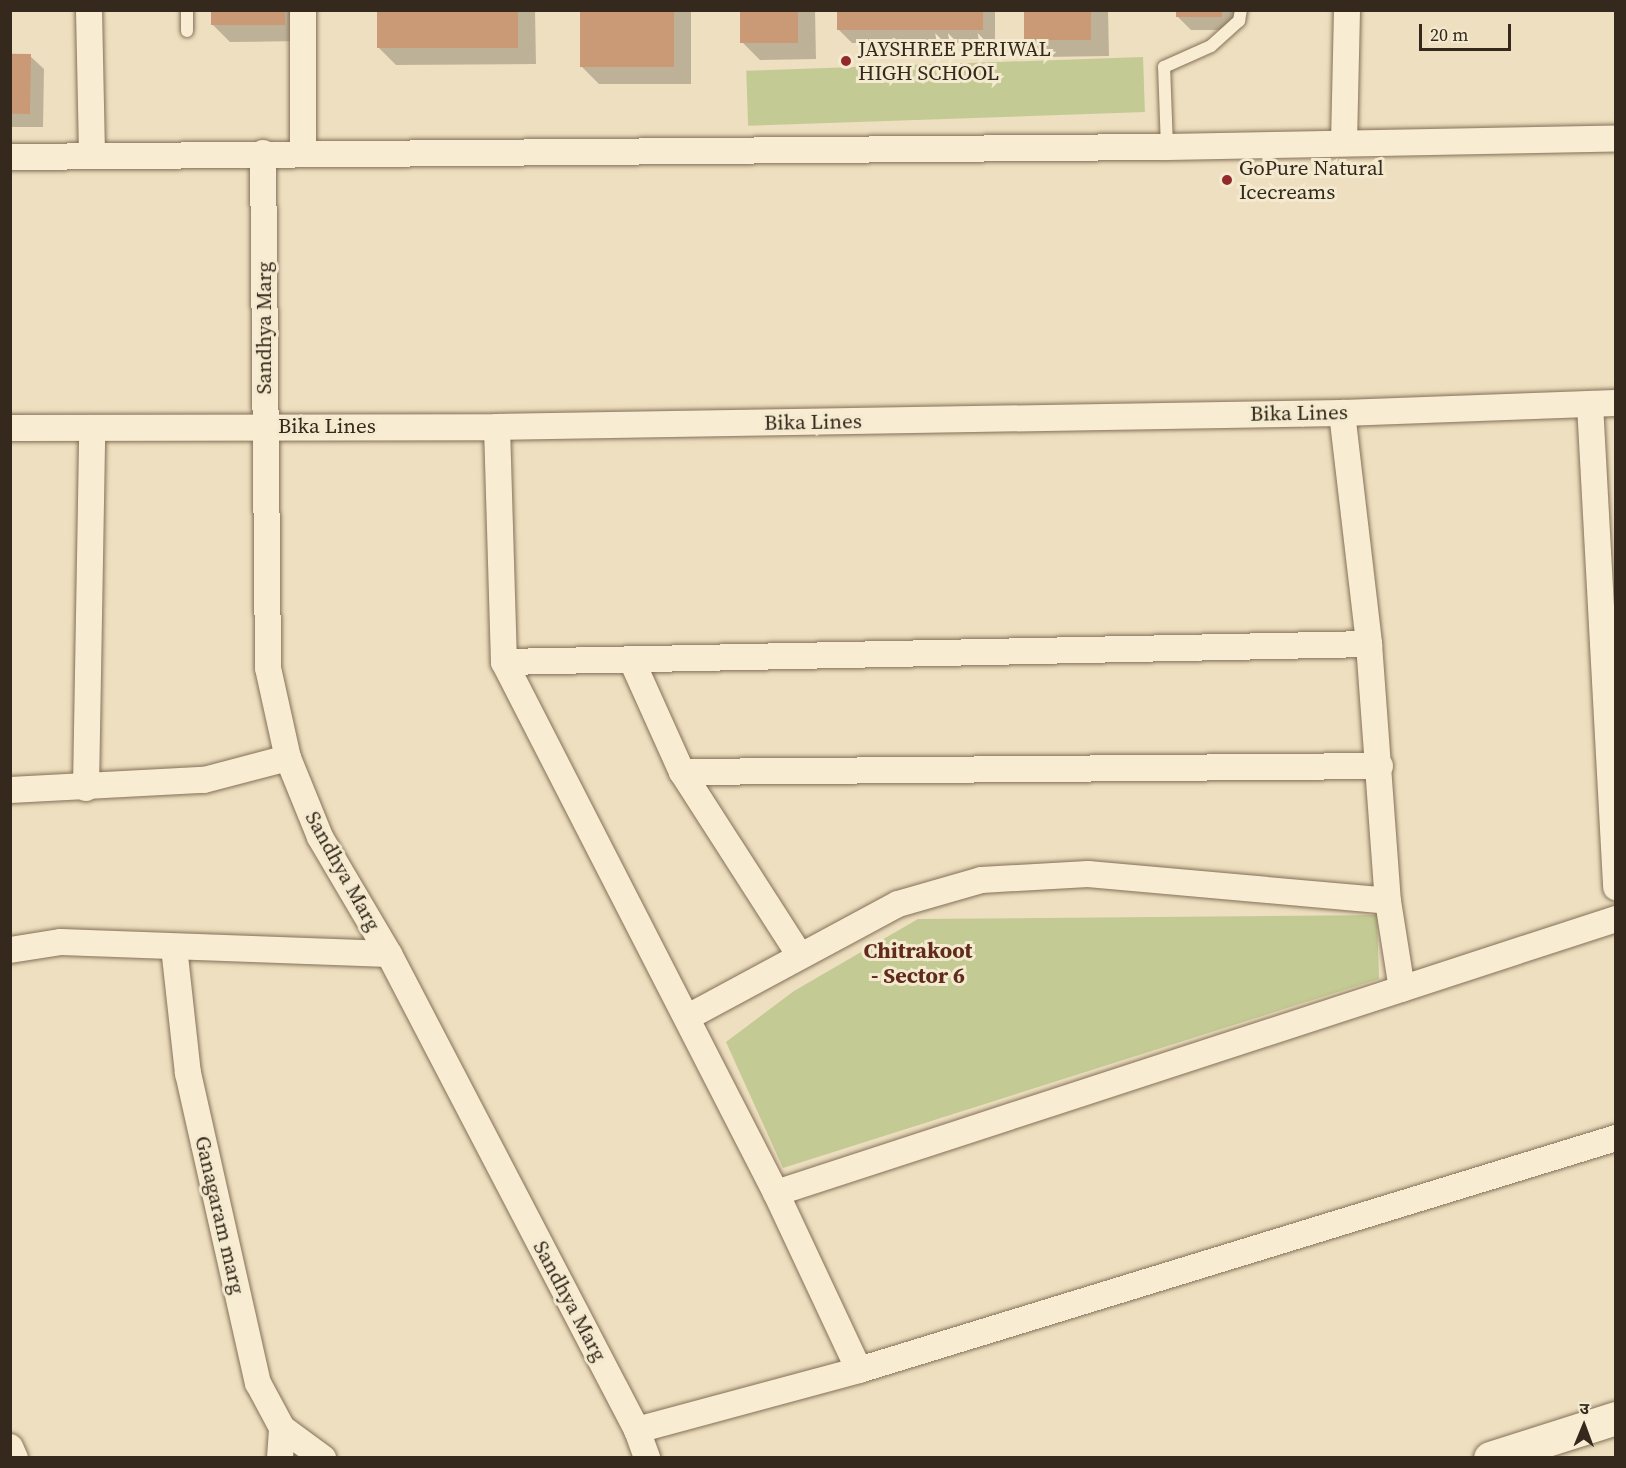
<!DOCTYPE html>
<meta charset="utf-8">
<style>
body{margin:0}
#map{position:relative;width:1626px;height:1468px;overflow:hidden;background:#eddfbf;font-family:"Source Serif 4","Noto Sans Devanagari",serif}
div>[style]{position:absolute}
.green>*{inset:0;background:#c3ca94;transform-origin:0 0}
.shadow>*{inset:0;background:#0003}
.building>*{inset:0;background:#ca9a76;transform-origin:0 0}
.roads{filter:drop-shadow(0 0 2px #857058) drop-shadow(0 0 2px #857058)}
.lane>*{height:12px;margin:-6px;padding:0 6px;transform-origin:6px;border-radius:6px;background:#f8edd2}
.street>*{height:26px;margin:-13px;padding:0 13px;transform-origin:13px;border-radius:13px;background:#f8edd2}
.secondary>*{height:33px;margin:-16.5px;padding:0 16.5px;transform-origin:16.5px;border-radius:16.5px;background:#f8edd2}
.dots>*{width:16px;height:16px;translate:-50% -50%;box-sizing:border-box;border:3px solid #f4eacf;border-radius:50%}
span{translate:-50% -50%;white-space:nowrap;text-align:center;line-height:1.15;-webkit-text-stroke:6px #f4eacf;paint-order:stroke}
.poi-label{font-size:21px;color:#35281c}
.left{translate:0 -50%;text-align:left}
.street-label{font-size:21px;color:#35281c}
.neighbourhood-label{font-size:22px;color:#602b1d;font-weight:700}
.frame{position:absolute;inset:0;border:12px solid #35281c;pointer-events:none}
.north{position:absolute;left:1554px;top:1396px;width:60px;height:60px;-webkit-text-stroke:4px #f4eacf;paint-order:stroke;rotate:1deg;font-size:16px;font-weight:700;line-height:24px;text-align:center;color:#35281c}
.north::after{content:'';display:block;margin:auto;width:21px;height:27px;background:#35281c;clip-path:polygon(50% 0,100% 100%,50% 72%,0 100%)}
.scale{position:absolute;left:1419px;top:24px;width:92px;height:27px;box-sizing:border-box;border:3px solid #35281c;border-top:0;padding-left:8px;font-size:18px;line-height:21px;white-space:nowrap;color:#35281c;-webkit-text-stroke:4px #f4eacf;paint-order:stroke}
</style>
<div id="map">
<div class="green">
<div style="left:1143px;top:57px;width:55px;height:397px;rotate:88deg"></div>
<div style="clip-path:polygon(1377px 915px,1379px 979px,783px 1168px,726px 1042px,794px 991px,918px 919px)"></div>
</div>
<div class="shadow">
<div style="clip-path:polygon(212px 10px,302px 10px,302px 41px,230px 42px,212px 24px)"></div>
<div style="clip-path:polygon(378px 10px,535px 10px,536px 64px,396px 65px,379px 48px)"></div>
<div style="clip-path:polygon(582px 10px,691px 10px,691px 84px,599px 84px,581px 66px)"></div>
<div style="clip-path:polygon(742px 10px,815px 10px,816px 59px,760px 60px,742px 42px)"></div>
<div style="clip-path:polygon(839px 10px,995px 10px,995px 43px,852px 43px,839px 30px)"></div>
<div style="clip-path:polygon(1025px 10px,1108px 10px,1109px 56px,1043px 57px,1026px 39px)"></div>
<div style="clip-path:polygon(1178px 10px,1235px 10px,1235px 30px,1191px 30px,1178px 17px)"></div>
<div style="clip-path:polygon(10px 56px,30px 56px,44px 69px,43px 127px,10px 127px)"></div>
</div>
<div class="building">
<div style="left:211px;top:10px;width:74px;height:15px"></div>
<div style="left:377px;top:10px;width:141px;height:38px"></div>
<div style="left:580px;top:10px;width:94px;height:57px"></div>
<div style="left:740px;top:10px;width:58px;height:33px"></div>
<div style="left:837px;top:10px;width:146px;height:20px"></div>
<div style="left:1024px;top:10px;width:67px;height:30px"></div>
<div style="left:1176px;top:10px;width:46px;height:7px"></div>
<div style="left:31px;top:54px;width:60px;height:21px;rotate:91deg"></div>
</div>
<div class="roads">
<div class="lane">
<div style="left:187px;top:10px;width:21px;rotate:90deg"></div>
<div style="left:1167px;top:147px;width:80px;rotate:-92.1deg"></div>
<div style="left:1164px;top:67px;width:51px;rotate:-24.1deg"></div>
<div style="left:1211px;top:46px;width:38px;rotate:-42deg"></div>
<div style="left:1239px;top:21px;width:11px;rotate:-80deg"></div>
</div>
<div class="street">
<div style="left:89px;top:10px;width:144px;rotate:88.8deg"></div>
<div style="left:303px;top:10px;width:143px;rotate:90deg"></div>
<div style="left:1344px;top:143px;width:133px;rotate:-88.7deg"></div>
<div style="left:263px;top:153px;width:515px;rotate:89.44deg"></div>
<div style="left:268px;top:668px;width:92px;rotate:77.5deg"></div>
<div style="left:288px;top:758px;width:85px;rotate:67.9deg"></div>
<div style="left:320px;top:837px;width:136px;rotate:59.5deg"></div>
<div style="left:389px;top:954px;width:537px;rotate:62.48deg"></div>
<div style="left:637px;top:1430px;width:30px;rotate:70deg"></div>
<div style="left:10px;top:157px;width:1157px;rotate:-0.5deg"></div>
<div style="left:1167px;top:147px;width:449px;rotate:-1.1deg"></div>
<div style="left:1590px;top:404px;width:484px;rotate:86.9deg"></div>
<div style="left:1342px;top:413px;width:233px;rotate:83.3deg"></div>
<div style="left:1369px;top:644px;width:258px;rotate:85.8deg"></div>
<div style="left:1388px;top:901px;width:89px;rotate:81deg"></div>
<div style="left:497px;top:427px;width:235px;rotate:88.3deg"></div>
<div style="left:504px;top:662px;width:597px;rotate:62.88deg"></div>
<div style="left:776px;top:1193px;width:195px;rotate:64.9deg"></div>
<div style="left:10px;top:428px;width:487px;rotate:-0.1deg"></div>
<div style="left:497px;top:427px;width:845px;rotate:-0.95deg"></div>
<div style="left:1342px;top:413px;width:274px;rotate:-2.1deg"></div>
<div style="left:632px;top:661px;width:122px;rotate:65.8deg"></div>
<div style="left:682px;top:772px;width:216px;rotate:57.3deg"></div>
<div style="left:504px;top:662px;width:865px;rotate:-1.19deg"></div>
<div style="left:682px;top:772px;width:698px;rotate:-0.49deg"></div>
<div style="left:86px;top:788px;width:360px;rotate:-89deg"></div>
<div style="left:10px;top:790px;width:194px;rotate:-3deg"></div>
<div style="left:204px;top:780px;width:87px;rotate:-14.7deg"></div>
<div style="left:174px;top:947px;width:127px;rotate:83.7deg"></div>
<div style="left:188px;top:1073px;width:318px;rotate:77.3deg"></div>
<div style="left:258px;top:1383px;width:51px;rotate:61.9deg"></div>
<div style="left:282px;top:1428px;width:51px;rotate:36.2deg"></div>
<div style="left:10px;top:950px;width:52px;rotate:-8.9deg"></div>
<div style="left:61px;top:942px;width:328px;rotate:2.1deg"></div>
<div style="left:688px;top:1017px;width:238px;rotate:-28.3deg"></div>
<div style="left:898px;top:904px;width:86px;rotate:-16.1deg"></div>
<div style="left:981px;top:880px;width:107px;rotate:-3.2deg"></div>
<div style="left:1088px;top:874px;width:301px;rotate:5.1deg"></div>
<div style="left:776px;top:1193px;width:884px;rotate:-18.07deg"></div>
<div style="left:637px;top:1430px;width:230px;rotate:-15.1deg"></div>
<div style="left:859px;top:1370px;width:792px;rotate:-17.04deg"></div>
<div style="left:10px;top:1447px;width:12px;rotate:66deg"></div>
<div style="left:280px;top:1458px;width:30px;rotate:-86deg"></div>
</div>
<div class="secondary">
<div style="left:1490px;top:1458px;width:132px;rotate:-17.6deg"></div>
</div>
</div>
<div class="dots">
<div style="left:846px;top:61px;background:#932929"></div>
<div style="left:1227px;top:180px;background:#932929"></div>
</div>
<div class="poi-label">
<span class="left" style="left:858px;top:61px">JAYSHREE PERIWAL<br>HIGH SCHOOL</span>
<span class="left" style="left:1239px;top:180px">GoPure Natural<br>Icecreams</span>
</div>
<div class="street-label">
<span style="left:264px;top:328px;rotate:-90deg">Sandhya Marg</span>
<span style="left:1299px;top:413px;rotate:-1deg">Bika Lines</span>
<span style="left:813px;top:422px;rotate:-1deg">Bika Lines</span>
<span style="left:327px;top:426px">Bika Lines</span>
<span style="left:343px;top:871px;rotate:61deg">Sandhya Marg</span>
<span style="left:220px;top:1215px;rotate:77deg">Ganagaram marg</span>
<span style="left:570px;top:1301px;rotate:62deg">Sandhya Marg</span>
</div>
<div class="neighbourhood-label">
<span style="left:918px;top:963px">Chitrakoot<br>- Sector 6</span>
</div>
<div class="frame"></div>
<div class="north">उ</div>
<div class="scale">20 m</div>
</div>
